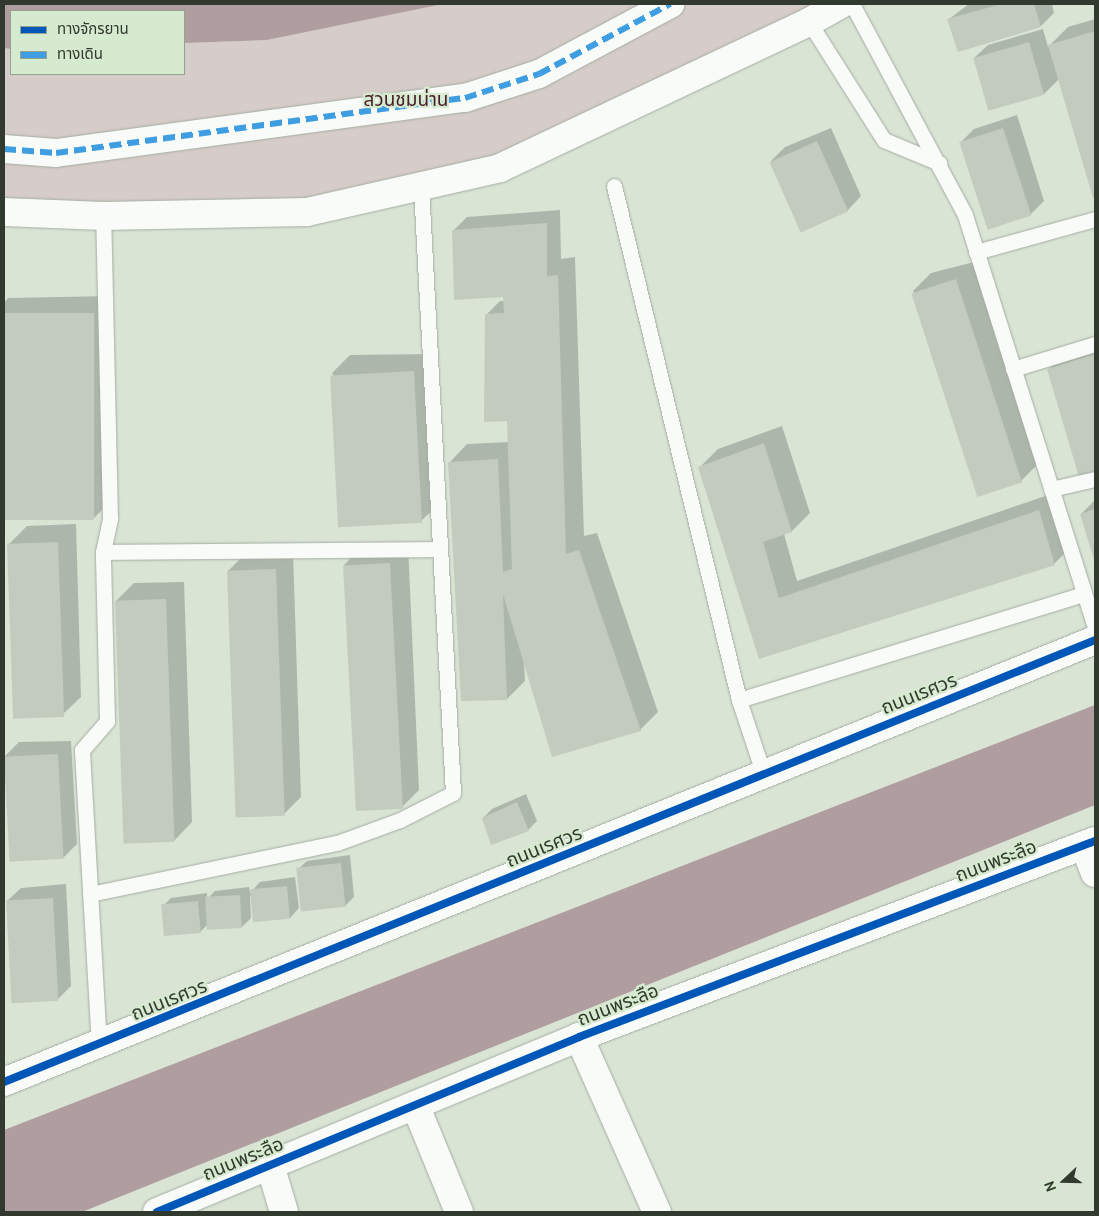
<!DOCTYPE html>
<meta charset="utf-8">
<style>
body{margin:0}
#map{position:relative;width:1099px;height:1216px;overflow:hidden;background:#d9e4d5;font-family:Cabin,"Noto Sans Thai",sans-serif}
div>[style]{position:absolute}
.green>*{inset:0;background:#d6ccc9}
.water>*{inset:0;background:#b09d9f}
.shadow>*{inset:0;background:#0003}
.building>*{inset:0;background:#c2cbbe;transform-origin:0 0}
.roads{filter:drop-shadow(0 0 1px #a4aca1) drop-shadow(0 0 1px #a4aca1)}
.lane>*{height:15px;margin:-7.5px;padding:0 7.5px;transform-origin:7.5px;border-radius:7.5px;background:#f9fbf9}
.street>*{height:28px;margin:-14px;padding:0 14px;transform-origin:14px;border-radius:14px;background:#f9fbf9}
.secondary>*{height:28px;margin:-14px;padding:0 14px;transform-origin:14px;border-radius:14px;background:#f9fbf9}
.quiet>*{height:6px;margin-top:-3px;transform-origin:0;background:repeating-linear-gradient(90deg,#3e9ee1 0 12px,transparent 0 18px)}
.cycleway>*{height:8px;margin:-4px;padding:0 4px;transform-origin:4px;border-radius:4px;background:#0057b8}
span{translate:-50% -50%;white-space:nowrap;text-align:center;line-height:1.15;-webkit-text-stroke:4.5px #d6eacf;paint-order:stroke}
.park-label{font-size:19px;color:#491c2d}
.street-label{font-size:19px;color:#32392f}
.frame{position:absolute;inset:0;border:5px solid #32392f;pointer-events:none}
.legend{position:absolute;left:10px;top:10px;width:175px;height:65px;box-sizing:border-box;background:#d6eacf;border:1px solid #94a38f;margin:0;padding:6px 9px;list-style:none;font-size:15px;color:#32392f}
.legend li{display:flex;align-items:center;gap:10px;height:25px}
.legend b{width:25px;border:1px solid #94a38f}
.north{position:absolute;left:1039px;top:1156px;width:50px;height:50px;-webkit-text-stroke:4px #d6eacf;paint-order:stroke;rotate:249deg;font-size:14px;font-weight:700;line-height:20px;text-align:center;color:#32392f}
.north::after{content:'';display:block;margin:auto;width:18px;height:22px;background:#32392f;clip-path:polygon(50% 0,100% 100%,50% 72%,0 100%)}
</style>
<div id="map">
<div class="green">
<div style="clip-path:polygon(443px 4px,840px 4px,500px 168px,289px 212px,4px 210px,4px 48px,11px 49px,11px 74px,184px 74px,184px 43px,267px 40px)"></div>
</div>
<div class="water">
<div style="clip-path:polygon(4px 4px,443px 4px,267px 40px,184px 43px,184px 11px,11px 11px,11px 49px,4px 48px)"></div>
<div style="clip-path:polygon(1095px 705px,1095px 805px,82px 1212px,4px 1212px,4px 1130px)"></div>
</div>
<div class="shadow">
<div style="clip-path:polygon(969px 4px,1052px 4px,1054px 13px,1041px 26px,949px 19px)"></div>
<div style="clip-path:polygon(1095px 19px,1095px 197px,1094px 197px,1059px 79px,1044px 94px,974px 58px,988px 45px,1043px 29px,1048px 47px,1068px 27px)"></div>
<div style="clip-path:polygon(1017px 115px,1044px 201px,1030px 215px,960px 143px,974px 129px)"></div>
<div style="clip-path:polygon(831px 128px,861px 196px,848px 210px,800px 230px,771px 161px,785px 147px)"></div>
<div style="clip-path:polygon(560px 210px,561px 259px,575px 257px,584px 536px,597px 533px,658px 712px,640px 730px,524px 664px,525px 681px,507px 699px,449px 463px,467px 444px,510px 442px,509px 417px,486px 315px,500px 301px,505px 301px,504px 294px,453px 231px,467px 217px)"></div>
<div style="clip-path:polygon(974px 262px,1038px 464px,1020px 482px,913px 291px,931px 273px)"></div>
<div style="clip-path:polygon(112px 296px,112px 500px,94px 518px,4px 517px,4px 303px,8px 298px)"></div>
<div style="clip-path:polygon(1095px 345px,1095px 471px,1080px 475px,1048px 370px,1062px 356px)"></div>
<div style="clip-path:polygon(432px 354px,439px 504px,420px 522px,332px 373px,350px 355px)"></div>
<div style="clip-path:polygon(782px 426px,810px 513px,792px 531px,784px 534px,797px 581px,1057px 492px,1072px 546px,1054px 564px,760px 658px,700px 467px,718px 449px)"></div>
<div style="clip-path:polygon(1095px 500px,1095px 561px,1081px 514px)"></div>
<div style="clip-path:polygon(76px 524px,81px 697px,62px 715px,9px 544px,27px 526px)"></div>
<div style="clip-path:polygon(408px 545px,419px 790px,401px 808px,344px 565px,362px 547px)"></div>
<div style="clip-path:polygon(293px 552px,301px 797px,283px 815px,228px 571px,246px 553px)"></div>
<div style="clip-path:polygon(184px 582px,192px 822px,174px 841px,116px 601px,134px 583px)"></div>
<div style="clip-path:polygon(71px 741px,77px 844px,63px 858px,5px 756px,19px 742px)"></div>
<div style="clip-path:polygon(526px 794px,537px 821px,528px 830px,483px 818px,492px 809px)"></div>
<div style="clip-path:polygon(350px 855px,354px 897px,345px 906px,297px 870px,307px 861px)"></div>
<div style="clip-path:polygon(295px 877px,299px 908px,290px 918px,250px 896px,251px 918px,242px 927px,210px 922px,200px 932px,162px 907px,171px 898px,207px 893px,207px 899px,215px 891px,249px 887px,250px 893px,260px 882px)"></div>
<div style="clip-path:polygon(66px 884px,71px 986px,57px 1000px,7px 901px,21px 888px)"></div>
</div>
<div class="building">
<div style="clip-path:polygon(1001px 4px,1034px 4px,1041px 27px,958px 52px,947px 19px)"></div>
<div style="clip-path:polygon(1095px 31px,1095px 198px,1093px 198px,1048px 45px)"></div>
<div style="left:1029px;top:42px;width:55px;height:58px;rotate:74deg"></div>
<div style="left:1003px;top:128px;width:92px;height:46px;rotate:72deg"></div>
<div style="left:817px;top:141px;width:77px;height:52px;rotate:66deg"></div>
<div style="clip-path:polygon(547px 223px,547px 276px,558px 275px,566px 554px,579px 550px,641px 731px,552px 757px,503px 594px,507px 700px,461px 701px,448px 462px,498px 459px,503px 572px,515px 568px,512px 569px,507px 421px,484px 422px,485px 314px,504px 313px,503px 297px,454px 300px,452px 230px)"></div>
<div style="left:956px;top:279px;width:214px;height:47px;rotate:72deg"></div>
<div style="left:94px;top:313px;width:207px;height:90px;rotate:90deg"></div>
<div style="clip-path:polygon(1095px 354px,1095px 472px,1079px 477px,1047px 369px)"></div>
<div style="left:414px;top:371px;width:152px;height:84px;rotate:87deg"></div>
<div style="clip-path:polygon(764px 443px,792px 532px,763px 542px,779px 598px,1039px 510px,1055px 565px,759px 659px,698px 467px)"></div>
<div style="clip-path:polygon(1095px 509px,1095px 563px,1080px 514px)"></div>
<div style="left:58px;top:542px;width:175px;height:51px;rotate:88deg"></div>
<div style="left:390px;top:563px;width:246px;height:47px;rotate:87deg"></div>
<div style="left:276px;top:569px;width:247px;height:49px;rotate:88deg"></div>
<div style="left:166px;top:599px;width:243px;height:51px;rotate:88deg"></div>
<div style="left:58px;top:754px;width:105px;height:54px;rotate:87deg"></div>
<div style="clip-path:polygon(517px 802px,529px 831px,491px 845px,482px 818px)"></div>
<div style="left:341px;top:863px;width:44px;height:45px;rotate:84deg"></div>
<div style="left:287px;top:886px;width:33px;height:37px;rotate:85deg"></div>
<div style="left:240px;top:895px;width:33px;height:35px;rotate:87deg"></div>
<div style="left:53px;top:898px;width:103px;height:47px;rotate:87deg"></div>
<div style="left:198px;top:901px;width:32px;height:37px;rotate:85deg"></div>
</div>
<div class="roads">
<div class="lane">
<div style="left:852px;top:4px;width:239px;rotate:61.8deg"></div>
<div style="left:965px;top:215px;width:433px;rotate:72.5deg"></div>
<div style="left:809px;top:22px;width:140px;rotate:57.6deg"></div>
<div style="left:884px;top:140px;width:60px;rotate:22.7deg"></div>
<div style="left:614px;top:186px;width:529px;rotate:76.33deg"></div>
<div style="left:739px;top:700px;width:79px;rotate:71.6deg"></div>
<div style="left:976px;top:252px;width:123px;rotate:-15.5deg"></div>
<div style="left:1013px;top:369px;width:86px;rotate:-17deg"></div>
<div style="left:1051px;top:489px;width:45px;rotate:-12.8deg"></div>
<div style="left:103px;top:552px;width:336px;rotate:-0.5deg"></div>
<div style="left:739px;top:700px;width:361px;rotate:-17.1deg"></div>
<div style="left:90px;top:894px;width:252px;rotate:-11.7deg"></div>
<div style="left:337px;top:843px;width:67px;rotate:-20.1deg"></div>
<div style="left:400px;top:820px;width:59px;rotate:-27deg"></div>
<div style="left:453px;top:793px;width:608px;rotate:-93.02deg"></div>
<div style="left:99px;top:1046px;width:296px;rotate:-93.3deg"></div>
<div style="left:82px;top:750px;width:38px;rotate:-49deg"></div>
<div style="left:107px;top:721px;width:169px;rotate:-91.4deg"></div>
<div style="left:103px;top:552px;width:35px;rotate:-78deg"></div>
<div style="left:110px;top:518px;width:302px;rotate:-91.3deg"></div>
</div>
<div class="street">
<div style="left:4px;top:149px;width:52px;rotate:4.4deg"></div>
<div style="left:56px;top:153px;width:413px;rotate:-7.7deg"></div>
<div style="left:465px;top:98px;width:78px;rotate:-18deg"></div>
<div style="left:539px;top:74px;width:149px;rotate:-28.1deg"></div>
<div style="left:4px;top:212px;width:99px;rotate:2.3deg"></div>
<div style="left:103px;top:216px;width:204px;rotate:-1.1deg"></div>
<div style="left:307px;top:212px;width:198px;rotate:-12.8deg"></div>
<div style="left:500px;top:168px;width:342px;rotate:-25.3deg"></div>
<div style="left:809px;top:22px;width:37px;rotate:-29deg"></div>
<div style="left:1084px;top:845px;width:30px;rotate:69deg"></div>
<div style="left:579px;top:1037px;width:192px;rotate:66deg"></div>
<div style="left:416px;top:1107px;width:113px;rotate:67.7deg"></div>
<div style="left:270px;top:1165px;width:49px;rotate:73.4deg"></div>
</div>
<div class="secondary">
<div style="left:4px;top:1082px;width:1177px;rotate:-22.05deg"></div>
<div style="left:157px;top:1212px;width:457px;rotate:-22.5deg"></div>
<div style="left:579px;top:1037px;width:552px;rotate:-20.8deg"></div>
</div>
</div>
<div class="quiet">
<div style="left:4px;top:149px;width:52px;rotate:4.4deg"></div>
<div style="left:56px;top:153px;width:413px;rotate:-7.7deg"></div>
<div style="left:465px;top:98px;width:78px;rotate:-18deg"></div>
<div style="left:539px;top:74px;width:149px;rotate:-28.1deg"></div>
</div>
<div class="cycleway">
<div style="left:4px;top:1082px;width:1177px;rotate:-22.05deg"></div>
<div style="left:157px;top:1212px;width:457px;rotate:-22.5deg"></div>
<div style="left:579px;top:1037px;width:552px;rotate:-20.8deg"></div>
</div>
<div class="park-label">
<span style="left:406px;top:100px">สวนชมน่าน</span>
</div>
<div class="street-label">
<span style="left:919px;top:694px;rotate:-22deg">ถนนเรศวร</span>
<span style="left:544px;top:847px;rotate:-22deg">ถนนเรศวร</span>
<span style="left:996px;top:861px;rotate:-21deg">ถนนพระลือ</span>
<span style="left:169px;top:1000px;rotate:-22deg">ถนนเรศวร</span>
<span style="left:618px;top:1005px;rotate:-21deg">ถนนพระลือ</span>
<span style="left:243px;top:1159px;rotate:-22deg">ถนนพระลือ</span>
</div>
<div class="frame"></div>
<ul class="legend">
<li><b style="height:6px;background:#0057b8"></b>ทางจักรยาน</li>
<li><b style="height:6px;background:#3e9ee1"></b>ทางเดิน</li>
</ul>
<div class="north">N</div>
</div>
